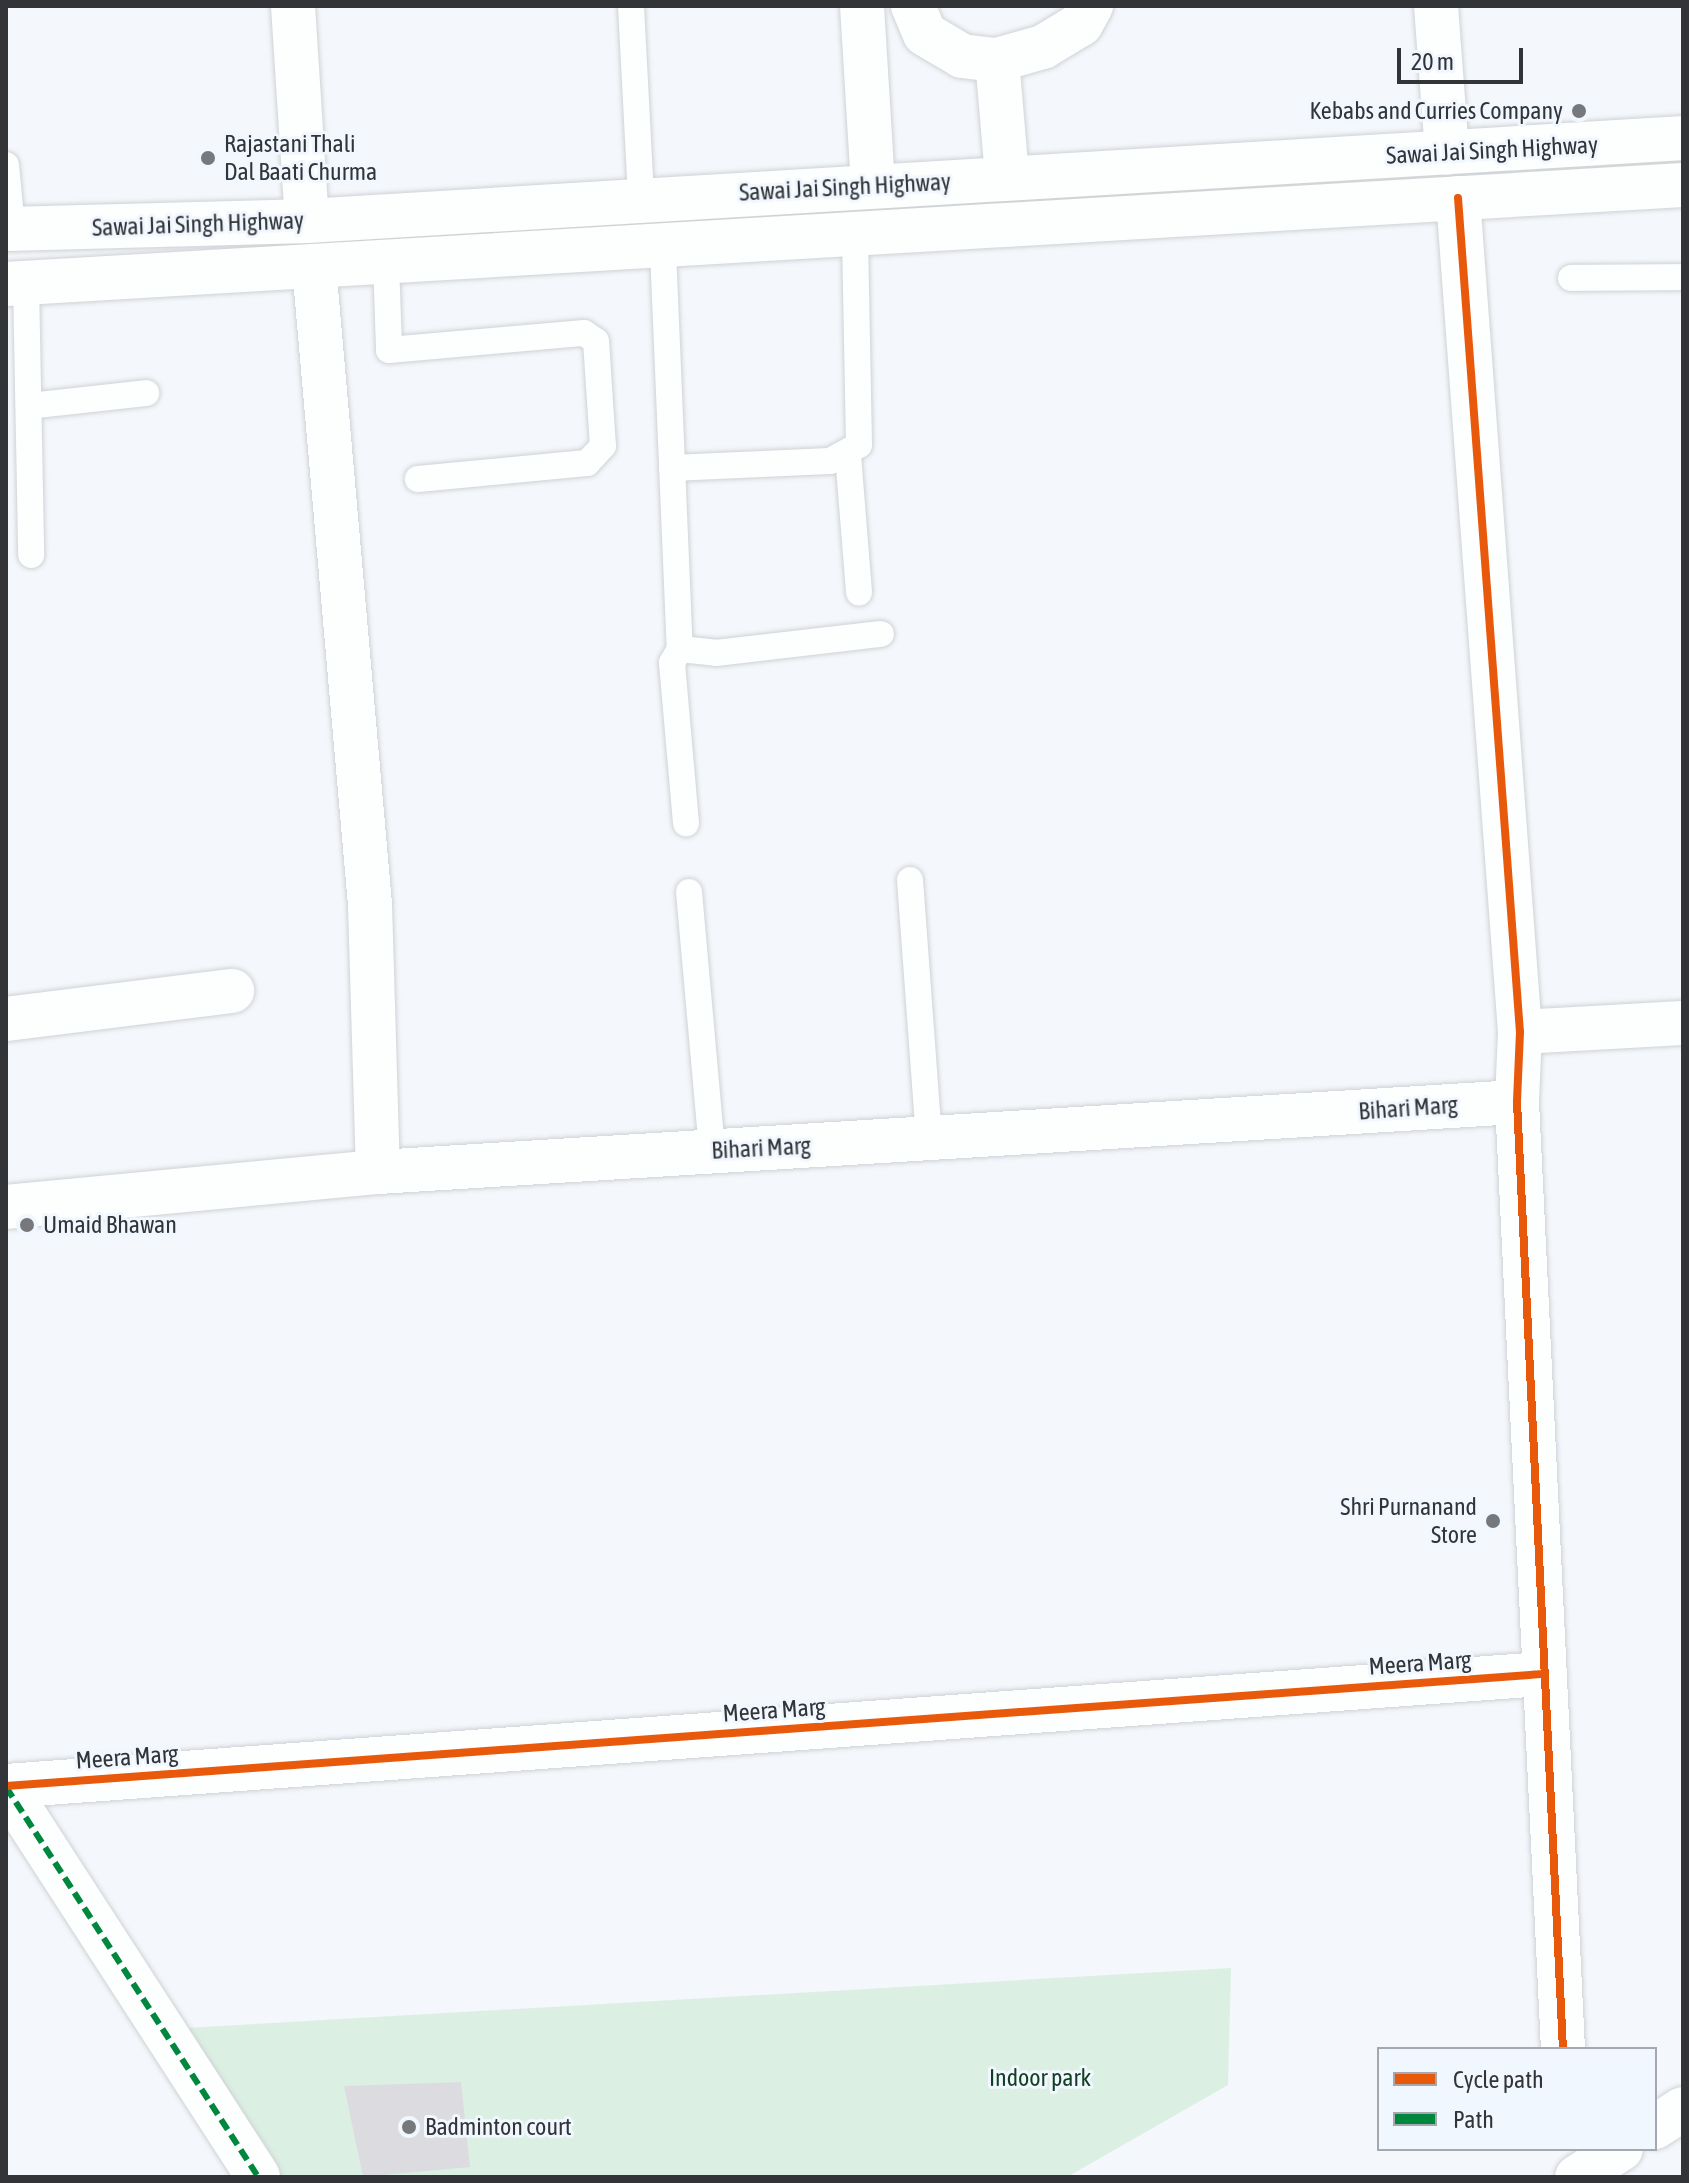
<!DOCTYPE html>
<style>
body{margin:0}
#map{position:relative;width:1689px;height:2183px;overflow:hidden;background:#f4f7fb;font-family:"Asap Condensed",sans-serif}
div>[style]{position:absolute}
.green>*{inset:0;background:#dbf0e2}
.building>*{inset:0;background:#dcdce0}
.roads{filter:drop-shadow(0 0 2px #cfd2d5) drop-shadow(0 0 2px #cfd2d5)}
.lane>*{height:26px;margin:-13px;padding:0 13px;transform-origin:13px;border-radius:13px;background:#fdfefe}
.street>*{height:44px;margin:-22px;padding:0 22px;transform-origin:22px;border-radius:22px;background:#fdfefe}
.secondary>*{height:44px;margin:-22px;padding:0 22px;transform-origin:22px;border-radius:22px;background:#fdfefe}
.primary>*{height:44px;margin:-22px;padding:0 22px;transform-origin:22px;border-radius:22px;background:#fdfefe}
.quiet>*{height:6px;margin-top:-3px;transform-origin:0;background:repeating-linear-gradient(90deg,#00873e 0 12px,transparent 0 18px)}
.cycleway>*{height:8px;margin:-4px;padding:0 4px;transform-origin:4px;border-radius:4px;background:#e8590c}
.dots>*{width:22px;height:22px;translate:-50% -50%;box-sizing:border-box;border:4px solid #f1f7fe;border-radius:50%}
span{translate:-50% -50%;white-space:nowrap;text-align:center;line-height:1.15;-webkit-text-stroke:6px #f1f7fe;paint-order:stroke}
.poi-label{font-size:24px;color:#323438}
.right{translate:-100% -50%;text-align:right}
.left{translate:0 -50%;text-align:left}
.street-label{font-size:24px;color:#323438}
.park-label{font-size:24px;color:#113f21}
.frame{position:absolute;inset:0;border:8px solid #323438;pointer-events:none}
.legend{position:absolute;left:1377px;top:2047px;width:280px;height:104px;box-sizing:border-box;background:#f1f7fe;border:2px solid #a5a9af;margin:0;padding:10px 14px;list-style:none;font-size:24px;color:#323438}
.legend li{display:flex;align-items:center;gap:16px;height:40px}
.legend b{width:40px;border:2px solid #a5a9af}
.scale{position:absolute;left:1397px;top:48px;width:126px;height:36px;box-sizing:border-box;border:4px solid #323438;border-top:0;padding-left:10px;font-size:24px;line-height:28px;white-space:nowrap;color:#323438;-webkit-text-stroke:6px #f1f7fe;paint-order:stroke}
</style>
<div id="map">
<div class="green">
<div style="clip-path:polygon(1231px 1968px,1228px 2085px,1067px 2177px,234px 2177px,150px 2030px)"></div>
</div>
<div class="building">
<div style="clip-path:polygon(461px 2082px,470px 2167px,363px 2177px,344px 2086px)"></div>
</div>
<div class="roads">
<div class="lane">
<div style="left:631px;top:6px;width:193px;rotate:87deg"></div>
<div style="left:6px;top:165px;width:64px;rotate:84.6deg"></div>
<div style="left:663px;top:250px;width:399px;rotate:87.6deg"></div>
<div style="left:680px;top:649px;width:36px;rotate:6deg"></div>
<div style="left:716px;top:653px;width:166px;rotate:-6.6deg"></div>
<div style="left:386px;top:262px;width:88px;rotate:88deg"></div>
<div style="left:389px;top:350px;width:196px;rotate:-5deg"></div>
<div style="left:584px;top:333px;width:14px;rotate:34deg"></div>
<div style="left:596px;top:341px;width:105px;rotate:86.2deg"></div>
<div style="left:603px;top:446px;width:23px;rotate:133deg"></div>
<div style="left:587px;top:463px;width:170px;rotate:174.6deg"></div>
<div style="left:1571px;top:278px;width:112px;rotate:-0.5deg"></div>
<div style="left:26px;top:283px;width:272px;rotate:88.9deg"></div>
<div style="left:29px;top:406px;width:118px;rotate:-6.3deg"></div>
<div style="left:848px;top:455px;width:138px;rotate:85.4deg"></div>
<div style="left:672px;top:468px;width:158px;rotate:-2.5deg"></div>
<div style="left:830px;top:461px;width:33px;rotate:-29deg"></div>
<div style="left:859px;top:445px;width:206px;rotate:-91.1deg"></div>
<div style="left:680px;top:649px;width:16px;rotate:120deg"></div>
<div style="left:672px;top:663px;width:161px;rotate:85deg"></div>
<div style="left:910px;top:880px;width:259px;rotate:85.8deg"></div>
<div style="left:689px;top:892px;width:260px;rotate:84.9deg"></div>
</div>
<div class="street">
<div style="left:293px;top:6px;width:215px;rotate:86.3deg"></div>
<div style="left:862px;top:6px;width:180px;rotate:86.5deg"></div>
<div style="left:913px;top:6px;width:30px;rotate:67deg"></div>
<div style="left:925px;top:34px;width:43px;rotate:30.7deg"></div>
<div style="left:962px;top:56px;width:35px;rotate:7deg"></div>
<div style="left:1436px;top:6px;width:147px;rotate:85.7deg"></div>
<div style="left:1007px;top:176px;width:116px;rotate:-94.9deg"></div>
<div style="left:997px;top:60px;width:48px;rotate:-15.8deg"></div>
<div style="left:1043px;top:47px;width:44px;rotate:-31.2deg"></div>
<div style="left:1081px;top:24px;width:21px;rotate:-61deg"></div>
<div style="left:1458px;top:198px;width:836px;rotate:85.75deg"></div>
<div style="left:1520px;top:1032px;width:70px;rotate:92.5deg"></div>
<div style="left:1517px;top:1102px;width:948px;rotate:87.22deg"></div>
<div style="left:314px;top:266px;width:641px;rotate:84.99deg"></div>
<div style="left:370px;top:905px;width:267px;rotate:88.3deg"></div>
<div style="left:6px;top:1019px;width:228px;rotate:-7.1deg"></div>
<div style="left:1520px;top:1032px;width:163px;rotate:-3.2deg"></div>
<div style="left:6px;top:1207px;width:374px;rotate:-5.4deg"></div>
<div style="left:378px;top:1172px;width:1141px;rotate:-3.52deg"></div>
<div style="left:6px;top:1786px;width:1542px;rotate:-4.17deg"></div>
<div style="left:6px;top:1787px;width:464px;rotate:57.1deg"></div>
</div>
<div class="secondary">
<div style="left:1655px;top:2127px;width:33px;rotate:-33deg"></div>
<div style="left:1577px;top:2177px;width:52px;rotate:-32.5deg"></div>
</div>
<div class="primary">
<div style="left:6px;top:229px;width:301px;rotate:-1.5deg"></div>
<div style="left:307px;top:221px;width:1379px;rotate:-3.45deg"></div>
<div style="left:6px;top:284px;width:1680px;rotate:-3.38deg"></div>
</div>
</div>
<div class="quiet">
<div style="left:6px;top:1787px;width:464px;rotate:57.1deg"></div>
</div>
<div class="cycleway">
<div style="left:1458px;top:198px;width:836px;rotate:85.75deg"></div>
<div style="left:1520px;top:1032px;width:70px;rotate:92.5deg"></div>
<div style="left:1517px;top:1102px;width:948px;rotate:87.22deg"></div>
<div style="left:6px;top:1786px;width:1542px;rotate:-4.17deg"></div>
</div>
<div class="dots">
<div style="left:1579px;top:111px;background:#76787c"></div>
<div style="left:208px;top:158px;background:#76787c"></div>
<div style="left:27px;top:1225px;background:#76787c"></div>
<div style="left:1493px;top:1521px;background:#76787c"></div>
<div style="left:409px;top:2127px;background:#76787c"></div>
</div>
<div class="poi-label">
<span class="right" style="left:1563px;top:111px">Kebabs and Curries Company</span>
<span class="left" style="left:224px;top:158px">Rajastani Thali<br>Dal Baati Churma</span>
<span class="left" style="left:43px;top:1225px">Umaid Bhawan</span>
<span class="right" style="left:1477px;top:1521px">Shri Purnanand<br>Store</span>
<span class="left" style="left:425px;top:2127px">Badminton court</span>
</div>
<div class="street-label">
<span style="left:1492px;top:150px;rotate:-3deg">Sawai Jai Singh Highway</span>
<span style="left:845px;top:187px;rotate:-3deg">Sawai Jai Singh Highway</span>
<span style="left:198px;top:224px;rotate:-2deg">Sawai Jai Singh Highway</span>
<span style="left:1408px;top:1108px;rotate:-4deg">Bihari Marg</span>
<span style="left:761px;top:1148px;rotate:-3deg">Bihari Marg</span>
<span style="left:1420px;top:1663px;rotate:-4deg">Meera Marg</span>
<span style="left:774px;top:1710px;rotate:-4deg">Meera Marg</span>
<span style="left:127px;top:1757px;rotate:-4deg">Meera Marg</span>
</div>
<div class="park-label">
<span style="left:1040px;top:2078px">Indoor park</span>
</div>
<div class="frame"></div>
<ul class="legend">
<li><b style="height:10px;background:#e8590c"></b>Cycle path</li>
<li><b style="height:10px;background:#00873e"></b>Path</li>
</ul>
<div class="scale">20 m</div>
</div>
